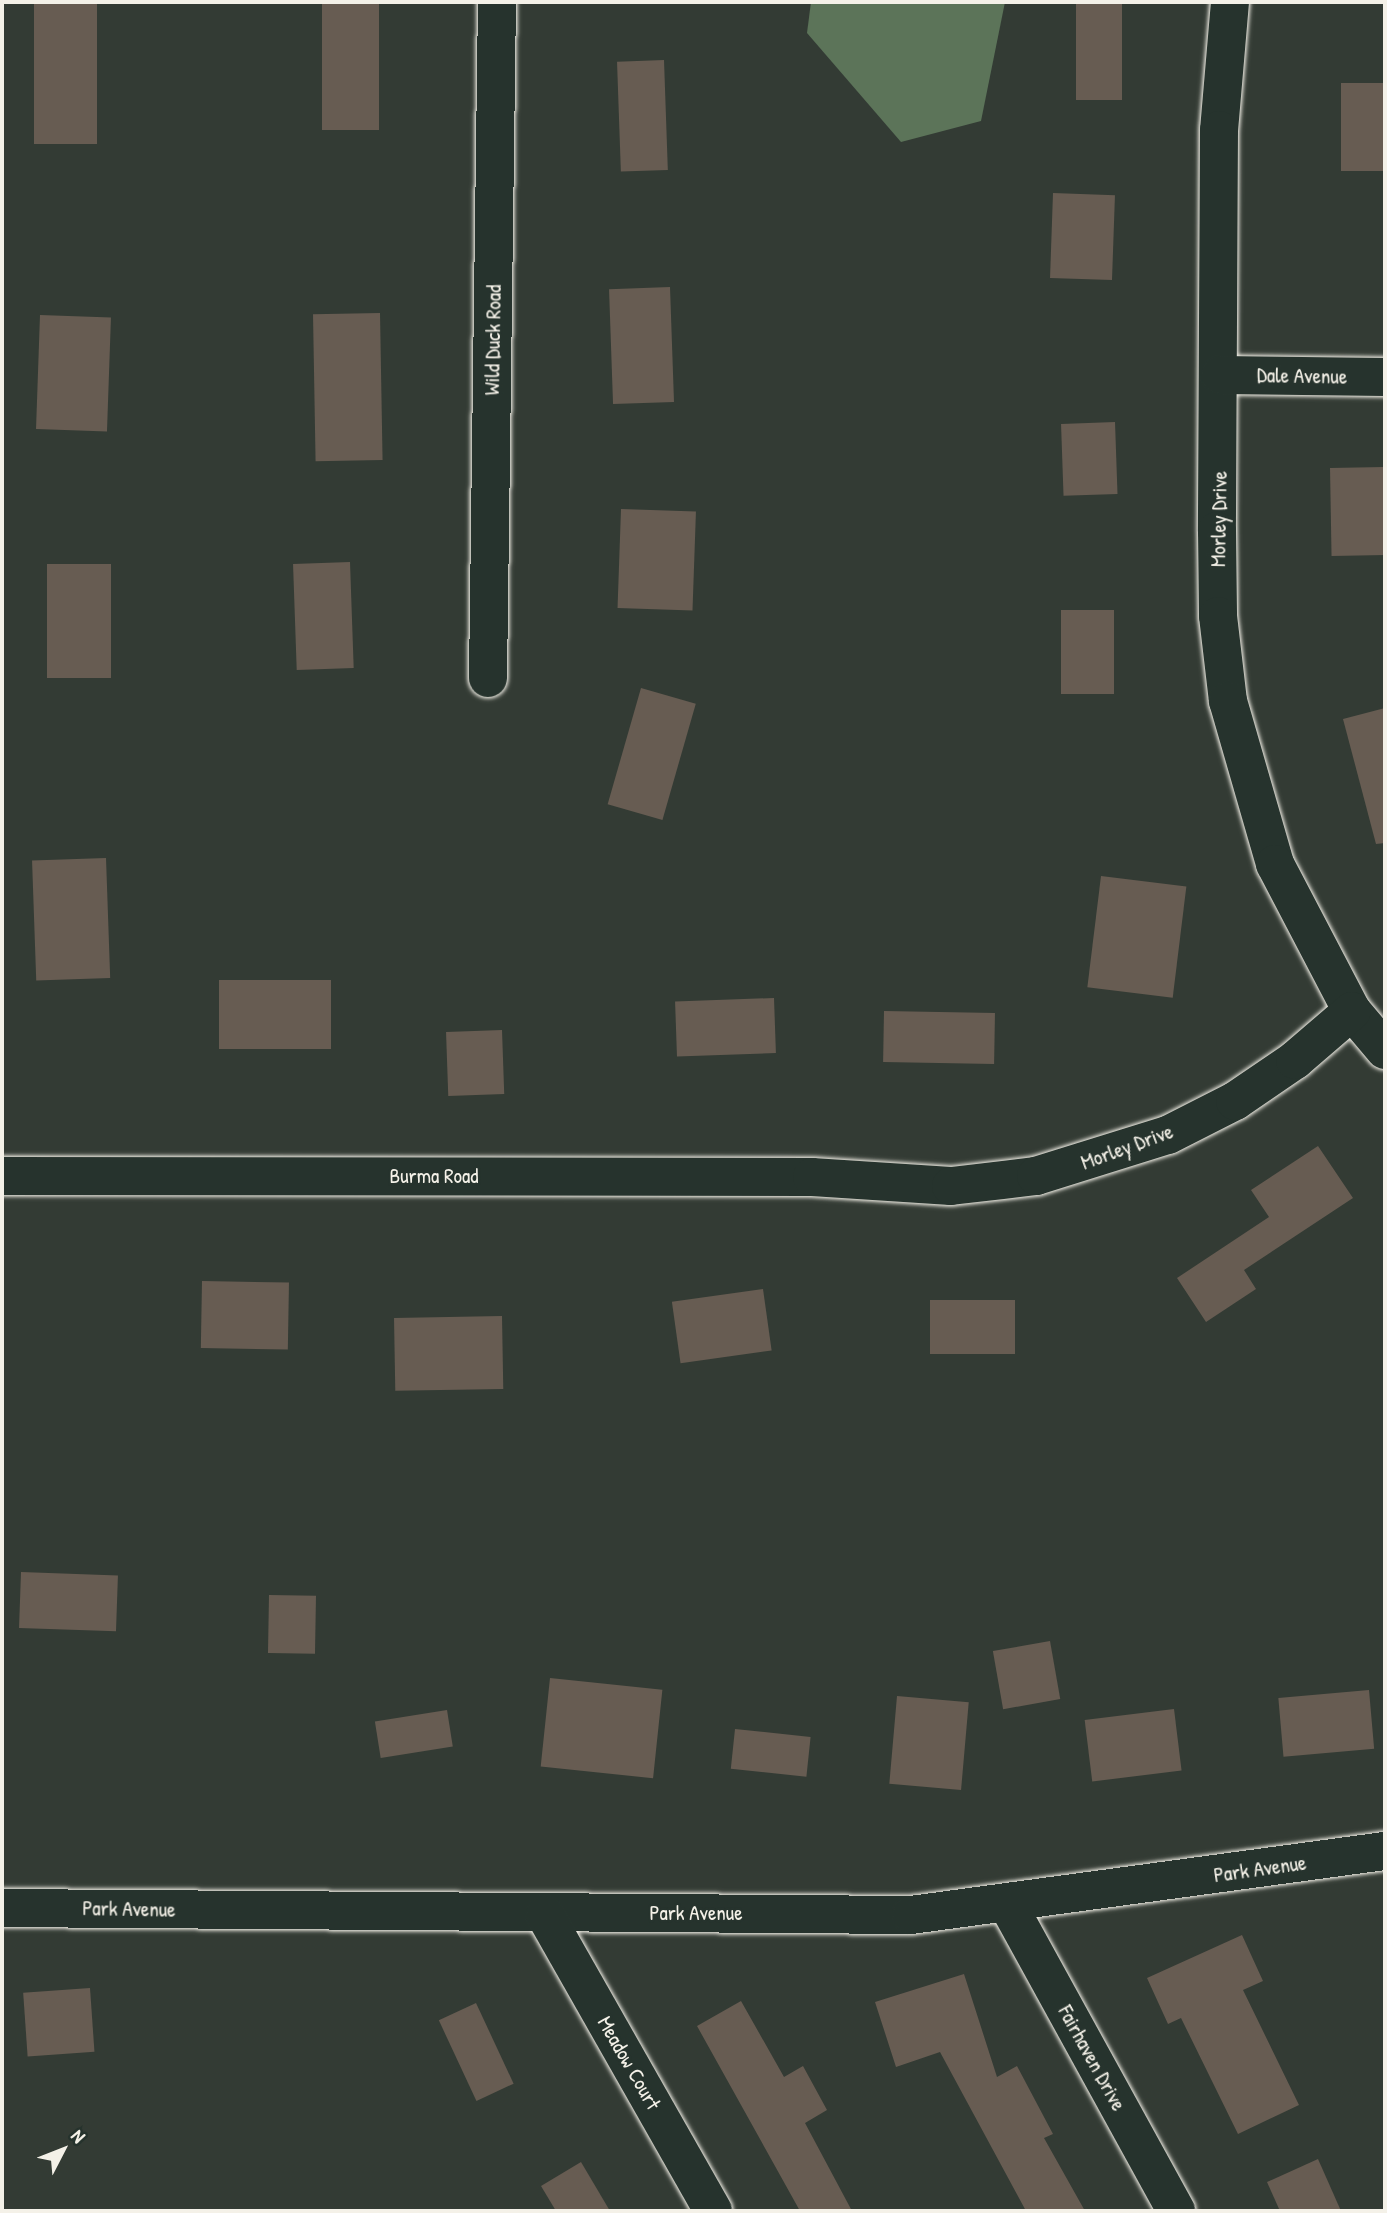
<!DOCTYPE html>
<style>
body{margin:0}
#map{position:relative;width:1387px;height:2213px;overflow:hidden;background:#333b34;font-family:"Patrick Hand",sans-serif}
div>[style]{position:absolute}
.green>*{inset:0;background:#5c7459}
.building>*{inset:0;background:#675c52;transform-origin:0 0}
.roads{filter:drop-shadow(0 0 2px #f4f1e8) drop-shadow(0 0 2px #f4f1e8)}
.minor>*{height:38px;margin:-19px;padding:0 19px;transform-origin:19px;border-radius:19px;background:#26332d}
span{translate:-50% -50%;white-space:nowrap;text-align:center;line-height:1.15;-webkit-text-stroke:5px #26332d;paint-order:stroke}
.street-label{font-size:21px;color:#f4f1e8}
.frame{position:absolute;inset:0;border:4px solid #f4f1e8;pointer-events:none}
.north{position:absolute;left:28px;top:2115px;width:70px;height:70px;-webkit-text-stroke:5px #26332d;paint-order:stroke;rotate:48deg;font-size:19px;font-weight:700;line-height:28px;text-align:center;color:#f4f1e8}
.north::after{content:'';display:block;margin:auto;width:24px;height:32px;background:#f4f1e8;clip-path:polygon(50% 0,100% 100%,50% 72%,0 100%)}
</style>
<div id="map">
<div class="green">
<div style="clip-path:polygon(811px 2px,1005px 2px,981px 121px,901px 142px,807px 33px)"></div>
</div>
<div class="building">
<div style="left:34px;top:2px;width:63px;height:142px"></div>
<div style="left:322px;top:2px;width:57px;height:128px"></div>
<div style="left:1076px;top:2px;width:46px;height:98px"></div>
<div style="left:664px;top:60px;width:110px;height:47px;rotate:88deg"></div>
<div style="left:1341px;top:83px;width:44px;height:88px"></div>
<div style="left:1053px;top:193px;width:62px;height:85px;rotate:2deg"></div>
<div style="left:670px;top:287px;width:115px;height:61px;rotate:88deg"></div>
<div style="left:380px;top:313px;width:147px;height:67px;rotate:89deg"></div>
<div style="left:40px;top:315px;width:71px;height:114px;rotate:2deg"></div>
<div style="left:1115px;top:422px;width:72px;height:54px;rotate:88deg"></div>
<div style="left:1384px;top:467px;width:88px;height:54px;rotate:89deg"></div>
<div style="left:621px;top:509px;width:75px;height:99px;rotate:2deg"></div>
<div style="left:350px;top:562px;width:106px;height:57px;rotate:88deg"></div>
<div style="left:47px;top:564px;width:64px;height:114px"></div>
<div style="left:1061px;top:610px;width:53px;height:84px"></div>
<div style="left:641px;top:688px;width:57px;height:121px;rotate:16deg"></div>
<div style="clip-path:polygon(1385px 708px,1385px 843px,1376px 844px,1343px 719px)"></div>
<div style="left:106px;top:858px;width:120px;height:74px;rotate:88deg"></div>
<div style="left:1101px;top:876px;width:86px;height:112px;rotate:7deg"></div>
<div style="left:331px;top:980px;width:69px;height:112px;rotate:90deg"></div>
<div style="left:774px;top:998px;width:55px;height:99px;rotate:88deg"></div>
<div style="left:884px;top:1011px;width:111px;height:51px;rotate:1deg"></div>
<div style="left:502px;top:1030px;width:64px;height:56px;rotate:88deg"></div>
<div style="clip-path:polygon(1318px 1146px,1353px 1198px,1244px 1270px,1256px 1289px,1206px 1322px,1177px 1278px,1269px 1217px,1251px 1190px)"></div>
<div style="left:202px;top:1281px;width:87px;height:67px;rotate:1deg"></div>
<div style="left:763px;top:1289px;width:62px;height:92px;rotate:82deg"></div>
<div style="left:1015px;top:1300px;width:54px;height:85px;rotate:90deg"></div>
<div style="left:502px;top:1316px;width:73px;height:108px;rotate:89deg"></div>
<div style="left:21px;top:1572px;width:97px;height:56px;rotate:2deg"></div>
<div style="left:269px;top:1595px;width:47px;height:58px;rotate:1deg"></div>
<div style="left:1050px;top:1641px;width:59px;height:58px;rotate:80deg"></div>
<div style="left:550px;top:1678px;width:113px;height:89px;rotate:6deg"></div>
<div style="left:1369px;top:1690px;width:59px;height:91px;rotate:85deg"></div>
<div style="left:897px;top:1696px;width:72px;height:88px;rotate:5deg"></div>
<div style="left:1174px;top:1709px;width:62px;height:90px;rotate:83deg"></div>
<div style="left:447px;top:1710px;width:37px;height:73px;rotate:81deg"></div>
<div style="left:735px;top:1729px;width:76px;height:40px;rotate:6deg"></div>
<div style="clip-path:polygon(1242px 1935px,1263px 1981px,1243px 1990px,1299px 2105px,1238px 2134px,1181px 2018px,1168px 2024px,1147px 1978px)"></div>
<div style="clip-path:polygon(964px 1974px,997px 2077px,1017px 2066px,1053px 2134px,1044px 2138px,1085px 2211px,1026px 2211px,940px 2052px,896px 2067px,875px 2002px)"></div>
<div style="left:90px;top:1988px;width:64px;height:67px;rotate:86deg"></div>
<div style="clip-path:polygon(741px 2001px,784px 2077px,803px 2066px,827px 2110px,805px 2123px,852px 2211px,800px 2211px,697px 2026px)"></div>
<div style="left:476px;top:2003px;width:89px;height:41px;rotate:65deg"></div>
<div style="clip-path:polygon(1318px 2159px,1341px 2211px,1280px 2211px,1267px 2182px)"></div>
<div style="clip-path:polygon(581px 2162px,610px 2211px,556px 2211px,541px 2186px)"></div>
</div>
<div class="roads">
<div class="minor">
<div style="left:1230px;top:2px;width:128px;rotate:94.9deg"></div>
<div style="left:1219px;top:130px;width:401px;rotate:90.3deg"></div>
<div style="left:1217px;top:531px;width:85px;rotate:89.3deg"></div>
<div style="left:1218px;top:616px;width:86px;rotate:83.3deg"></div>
<div style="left:1228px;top:701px;width:170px;rotate:73.9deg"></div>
<div style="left:1275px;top:864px;width:166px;rotate:62.4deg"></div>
<div style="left:1352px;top:1011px;width:51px;rotate:49.8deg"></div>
<div style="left:1220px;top:375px;width:165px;rotate:0.7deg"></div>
<div style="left:488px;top:678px;width:676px;rotate:-89.24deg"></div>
<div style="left:2px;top:1176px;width:810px;rotate:0.07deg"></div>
<div style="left:812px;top:1177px;width:139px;rotate:3.7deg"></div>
<div style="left:951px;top:1186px;width:86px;rotate:-6.7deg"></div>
<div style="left:1036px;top:1176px;width:138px;rotate:-17.3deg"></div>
<div style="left:1168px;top:1135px;width:75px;rotate:-26.9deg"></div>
<div style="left:1235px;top:1101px;width:73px;rotate:-34.3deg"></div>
<div style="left:1295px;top:1060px;width:75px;rotate:-40.7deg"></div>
<div style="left:1008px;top:1905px;width:349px;rotate:61.2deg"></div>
<div style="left:2px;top:1908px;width:909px;rotate:0.44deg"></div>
<div style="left:911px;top:1915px;width:478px;rotate:-7.7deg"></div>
<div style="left:545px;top:1915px;width:340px;rotate:60.4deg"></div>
</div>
</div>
<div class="street-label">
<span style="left:493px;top:340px;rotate:-89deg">Wild Duck Road</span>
<span style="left:1302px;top:376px;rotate:1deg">Dale Avenue</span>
<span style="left:1219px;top:519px;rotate:-89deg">Morley Drive</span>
<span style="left:1127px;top:1147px;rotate:-20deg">Morley Drive</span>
<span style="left:434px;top:1176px">Burma Road</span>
<span style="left:1260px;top:1869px;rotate:-8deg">Park Avenue</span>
<span style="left:129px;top:1909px;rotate:1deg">Park Avenue</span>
<span style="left:696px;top:1913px">Park Avenue</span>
<span style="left:1092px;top:2058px;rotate:61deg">Fairhaven Drive</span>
<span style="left:629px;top:2063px;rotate:60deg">Meadow Court</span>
</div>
<div class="frame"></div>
<div class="north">N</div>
</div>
